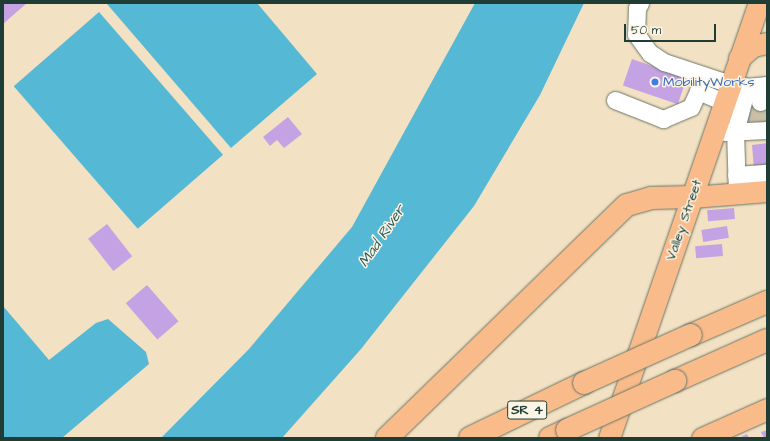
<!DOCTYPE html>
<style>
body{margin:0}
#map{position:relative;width:770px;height:441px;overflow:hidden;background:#f3e1c3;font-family:"Architects Daughter",sans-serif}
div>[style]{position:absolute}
.water>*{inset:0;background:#55b8d4;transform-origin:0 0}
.building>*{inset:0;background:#c5a2e3;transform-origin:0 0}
.minor-tunnel>*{height:17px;margin-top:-8.5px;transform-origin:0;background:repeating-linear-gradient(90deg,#c9c0a6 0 17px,transparent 0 25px)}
.roads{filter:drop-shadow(0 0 1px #697666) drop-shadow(0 0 1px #697666)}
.minor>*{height:17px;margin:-8.5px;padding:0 8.5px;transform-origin:8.5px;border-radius:8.5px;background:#fff}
.major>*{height:21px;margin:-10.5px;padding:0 10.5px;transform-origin:10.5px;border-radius:10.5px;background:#fabb8b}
.highway>*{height:22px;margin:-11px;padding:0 11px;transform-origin:11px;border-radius:11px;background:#fabb8b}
.bridges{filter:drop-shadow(0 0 1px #697666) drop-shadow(0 0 1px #697666)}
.highway-bridge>*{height:22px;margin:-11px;padding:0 11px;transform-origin:11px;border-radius:11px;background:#fabb8b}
.dots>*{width:11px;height:11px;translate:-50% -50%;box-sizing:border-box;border:2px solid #fcf5e5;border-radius:50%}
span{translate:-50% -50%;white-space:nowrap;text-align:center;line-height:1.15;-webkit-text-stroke:3px #fcf5e5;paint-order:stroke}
.shield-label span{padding:1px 3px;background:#fcf5e5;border:1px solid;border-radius:3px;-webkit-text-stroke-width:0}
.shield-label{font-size:13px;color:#1f3d34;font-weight:700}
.shop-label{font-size:14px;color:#366cbe}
.left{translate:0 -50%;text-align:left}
.street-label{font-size:14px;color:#1f3d34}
.water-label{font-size:15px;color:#2c5c5c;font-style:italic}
.frame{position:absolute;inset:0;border:4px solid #1f3d34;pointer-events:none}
.scale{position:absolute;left:624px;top:24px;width:92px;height:18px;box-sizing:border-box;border:2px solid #1f3d34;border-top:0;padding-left:5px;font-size:12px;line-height:14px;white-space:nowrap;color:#1f3d34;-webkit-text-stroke:3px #fcf5e5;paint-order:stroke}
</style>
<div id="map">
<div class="water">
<div style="clip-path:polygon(109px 3px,257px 3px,317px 74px,231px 148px,107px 4px)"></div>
<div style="clip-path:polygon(475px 3px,584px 3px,540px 95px,474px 206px,361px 349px,282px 438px,161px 438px,249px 349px,352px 227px)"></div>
<div style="left:99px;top:12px;width:189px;height:113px;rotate:49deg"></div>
<div style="clip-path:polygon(3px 306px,49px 360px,96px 323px,108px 319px,146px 352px,149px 364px,62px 438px,3px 438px)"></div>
</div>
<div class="building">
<div style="clip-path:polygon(3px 3px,27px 3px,3px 24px)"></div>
<div style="left:632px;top:59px;width:58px;height:28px;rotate:19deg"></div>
<div style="clip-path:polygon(767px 102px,767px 123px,740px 125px,749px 103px)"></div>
<div style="clip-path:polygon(288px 117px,302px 134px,284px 148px,277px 140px,270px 146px,263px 137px)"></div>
<div style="clip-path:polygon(767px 143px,767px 168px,754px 169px,752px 145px)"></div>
<div style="left:734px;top:208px;width:11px;height:27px;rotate:85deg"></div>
<div style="left:107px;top:224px;width:41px;height:24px;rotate:52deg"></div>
<div style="left:727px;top:226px;width:12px;height:26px;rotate:81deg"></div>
<div style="left:722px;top:244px;width:12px;height:27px;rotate:85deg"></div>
<div style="left:147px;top:285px;width:48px;height:28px;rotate:49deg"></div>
<div style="clip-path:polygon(767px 430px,767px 438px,764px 438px,761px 432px)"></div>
<div style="clip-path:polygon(747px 434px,749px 438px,739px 438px)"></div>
</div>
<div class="minor-tunnel">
<div style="left:758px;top:124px;width:22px;rotate:-85deg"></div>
</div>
<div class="roads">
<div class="minor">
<div style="left:640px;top:3px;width:6px;rotate:121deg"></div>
<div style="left:637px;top:8px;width:26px;rotate:92deg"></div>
<div style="left:636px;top:34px;width:24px;rotate:54deg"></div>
<div style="left:650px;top:53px;width:17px;rotate:33deg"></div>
<div style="left:664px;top:62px;width:70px;rotate:18.4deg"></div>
<div style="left:730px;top:84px;width:17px;rotate:10deg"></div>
<div style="left:747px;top:87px;width:20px;rotate:-6deg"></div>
<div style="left:615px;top:100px;width:52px;rotate:21.6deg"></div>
<div style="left:663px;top:119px;width:30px;rotate:-23deg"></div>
<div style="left:691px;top:107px;width:17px;rotate:-66deg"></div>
<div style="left:698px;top:91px;width:28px;rotate:23deg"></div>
<div style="left:760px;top:102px;width:15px;rotate:-86deg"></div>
<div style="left:725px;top:132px;width:42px;rotate:-2.7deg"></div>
<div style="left:736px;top:175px;width:31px;rotate:-4deg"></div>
<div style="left:737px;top:194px;width:62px;rotate:-91.8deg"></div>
<div style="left:735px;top:132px;width:47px;rotate:-75.1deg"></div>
</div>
<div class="major">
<div style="left:739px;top:58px;width:18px;rotate:-41deg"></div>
<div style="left:753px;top:46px;width:14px;rotate:-12deg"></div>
<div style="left:692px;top:197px;width:75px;rotate:-4.6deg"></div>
<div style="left:609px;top:438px;width:460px;rotate:-71deg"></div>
<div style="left:702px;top:438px;width:71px;rotate:-24deg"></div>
</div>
<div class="highway">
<div style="left:691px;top:335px;width:83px;rotate:-23.5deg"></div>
<div style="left:675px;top:381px;width:101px;rotate:-24deg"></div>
<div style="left:387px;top:438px;width:334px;rotate:-44.2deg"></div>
<div style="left:627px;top:205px;width:25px;rotate:-16deg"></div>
<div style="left:651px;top:198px;width:41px;rotate:-1.4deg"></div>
<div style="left:470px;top:438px;width:127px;rotate:-25.8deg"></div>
<div style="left:550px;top:438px;width:19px;rotate:-25deg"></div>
</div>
</div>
<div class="bridges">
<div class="highway-bridge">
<div style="left:584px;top:383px;width:117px;rotate:-24.2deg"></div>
<div style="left:567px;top:430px;width:119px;rotate:-24.4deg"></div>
</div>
</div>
<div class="dots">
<div style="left:655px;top:82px;background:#3f7fe0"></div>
</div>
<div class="shield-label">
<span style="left:527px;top:410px">SR 4</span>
</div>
<div class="shop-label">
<span class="left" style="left:663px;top:82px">MobilityWorks</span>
</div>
<div class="street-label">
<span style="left:684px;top:220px;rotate:-71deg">Valley Street</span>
</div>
<div class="water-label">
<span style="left:382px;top:236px;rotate:-56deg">Mad River</span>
</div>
<div class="frame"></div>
<div class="scale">50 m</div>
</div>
